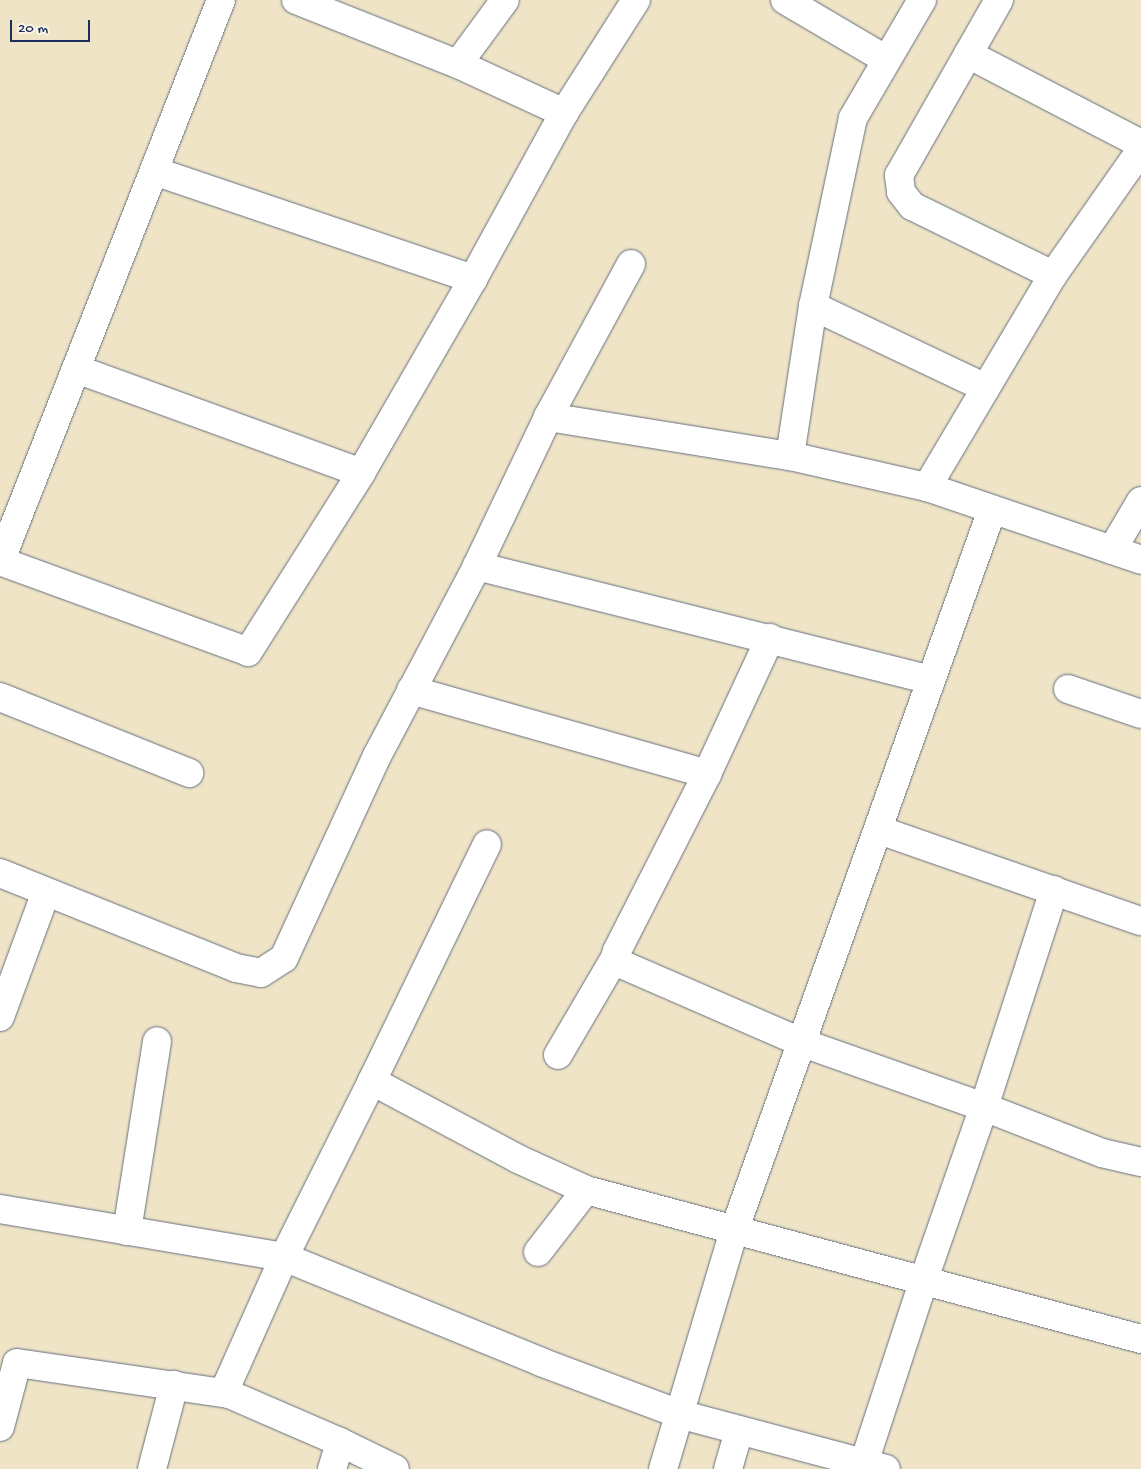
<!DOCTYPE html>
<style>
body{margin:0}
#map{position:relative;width:1141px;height:1469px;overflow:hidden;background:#efe4c5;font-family:"Gochi Hand",sans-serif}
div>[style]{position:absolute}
.roads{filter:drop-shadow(0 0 1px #656e82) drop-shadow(0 0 1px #656e82)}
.street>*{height:28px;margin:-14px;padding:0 14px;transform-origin:14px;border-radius:14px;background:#fff}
span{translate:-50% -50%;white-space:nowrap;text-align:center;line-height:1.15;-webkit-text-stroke:4px #fcf5e5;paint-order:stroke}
.scale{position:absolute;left:10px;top:20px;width:80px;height:22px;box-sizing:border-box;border:2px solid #1b2f5e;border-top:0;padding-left:6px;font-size:15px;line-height:18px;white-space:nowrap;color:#1b2f5e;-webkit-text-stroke:4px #fcf5e5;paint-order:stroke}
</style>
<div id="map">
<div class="roads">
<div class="street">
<div style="left:296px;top:0;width:174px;rotate:21.6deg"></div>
<div style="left:458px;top:64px;width:117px;rotate:24.8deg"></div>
<div style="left:785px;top:0;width:118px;rotate:30.5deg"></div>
<div style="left:999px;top:0;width:202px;rotate:119.7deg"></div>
<div style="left:899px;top:175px;width:17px;rotate:83deg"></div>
<div style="left:901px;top:192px;width:18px;rotate:52deg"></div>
<div style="left:912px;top:206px;width:157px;rotate:26.1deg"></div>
<div style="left:968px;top:54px;width:195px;rotate:27.5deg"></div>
<div style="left:458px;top:64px;width:79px;rotate:-53.7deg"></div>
<div style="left:154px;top:171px;width:337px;rotate:18.7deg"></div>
<div style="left:813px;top:306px;width:191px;rotate:25.4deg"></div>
<div style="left:76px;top:369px;width:303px;rotate:20deg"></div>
<div style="left:548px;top:417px;width:245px;rotate:9.2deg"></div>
<div style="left:790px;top:456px;width:140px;rotate:12.8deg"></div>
<div style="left:927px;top:487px;width:226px;rotate:18.8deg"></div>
<div style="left:790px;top:456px;width:152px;rotate:-81.3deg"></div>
<div style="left:813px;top:306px;width:192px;rotate:-78deg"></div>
<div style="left:853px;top:118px;width:137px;rotate:-59.7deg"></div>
<div style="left:927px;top:487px;width:247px;rotate:-59.3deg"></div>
<div style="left:1053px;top:275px;width:153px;rotate:-54.9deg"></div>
<div style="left:1112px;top:550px;width:57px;rotate:-59.4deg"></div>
<div style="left:0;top:561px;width:264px;rotate:20.1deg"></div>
<div style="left:248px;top:652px;width:212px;rotate:-57.7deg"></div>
<div style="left:361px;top:473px;width:224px;rotate:-60deg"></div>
<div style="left:473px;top:279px;width:189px;rotate:-61.3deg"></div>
<div style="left:564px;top:113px;width:134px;rotate:-57.5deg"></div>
<div style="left:0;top:562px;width:604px;rotate:-68.53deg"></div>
<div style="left:477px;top:566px;width:468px;rotate:14.1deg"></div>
<div style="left:1068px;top:689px;width:77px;rotate:18.9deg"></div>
<div style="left:411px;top:690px;width:308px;rotate:15.8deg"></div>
<div style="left:0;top:697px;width:204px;rotate:21.9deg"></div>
<div style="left:879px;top:830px;width:277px;rotate:19.2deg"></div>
<div style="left:0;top:873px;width:254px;rotate:21.9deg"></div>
<div style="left:236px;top:968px;width:25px;rotate:11deg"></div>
<div style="left:261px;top:973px;width:27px;rotate:-33deg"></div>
<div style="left:284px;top:958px;width:222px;rotate:-65.3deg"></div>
<div style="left:377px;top:756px;width:215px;rotate:-62.2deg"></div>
<div style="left:477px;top:566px;width:165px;rotate:-64.5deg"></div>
<div style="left:548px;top:417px;width:174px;rotate:-61.5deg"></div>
<div style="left:615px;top:958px;width:8px;rotate:45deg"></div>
<div style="left:621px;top:964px;width:198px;rotate:23.5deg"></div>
<div style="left:803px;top:1043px;width:192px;rotate:19.5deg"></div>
<div style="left:984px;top:1107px;width:127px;rotate:21.3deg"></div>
<div style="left:1102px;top:1153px;width:40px;rotate:13deg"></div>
<div style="left:0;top:1017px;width:133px;rotate:-69.8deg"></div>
<div style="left:558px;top:1055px;width:113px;rotate:-59.6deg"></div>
<div style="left:615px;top:958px;width:7px;rotate:-74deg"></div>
<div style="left:617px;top:951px;width:199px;rotate:-63deg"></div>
<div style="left:707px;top:774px;width:150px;rotate:-65.1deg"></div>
<div style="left:372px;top:1081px;width:166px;rotate:28.1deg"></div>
<div style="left:518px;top:1159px;width:75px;rotate:24.5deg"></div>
<div style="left:586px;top:1190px;width:575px;rotate:15.03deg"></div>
<div style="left:0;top:1209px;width:288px;rotate:9.6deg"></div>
<div style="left:284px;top:1257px;width:278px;rotate:22.2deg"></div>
<div style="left:541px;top:1362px;width:147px;rotate:20.6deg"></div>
<div style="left:679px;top:1414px;width:214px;rotate:14.9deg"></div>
<div style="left:127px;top:1231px;width:192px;rotate:-81deg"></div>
<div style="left:538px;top:1252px;width:78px;rotate:-52.3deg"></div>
<div style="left:229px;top:1394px;width:11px;rotate:-95deg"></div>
<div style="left:228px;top:1383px;width:138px;rotate:-66deg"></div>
<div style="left:284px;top:1257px;width:197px;rotate:-63.4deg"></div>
<div style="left:372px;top:1081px;width:263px;rotate:-64.1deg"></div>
<div style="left:0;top:1427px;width:66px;rotate:-75.1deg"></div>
<div style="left:17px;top:1363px;width:214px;rotate:8.3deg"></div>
<div style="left:229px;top:1394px;width:121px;rotate:23.4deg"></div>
<div style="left:340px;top:1442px;width:61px;rotate:26.1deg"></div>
<div style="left:152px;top:1469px;width:87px;rotate:-75.3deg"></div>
<div style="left:332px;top:1469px;width:28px;rotate:-73deg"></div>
<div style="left:663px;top:1469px;width:248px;rotate:-73.4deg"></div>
<div style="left:734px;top:1231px;width:766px;rotate:-70.31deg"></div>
<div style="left:728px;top:1469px;width:40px;rotate:-74deg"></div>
<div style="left:862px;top:1469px;width:200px;rotate:-71.9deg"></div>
<div style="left:924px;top:1279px;width:182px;rotate:-70.8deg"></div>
<div style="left:984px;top:1107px;width:228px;rotate:-72.1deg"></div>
</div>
</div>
<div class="scale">20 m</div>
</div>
